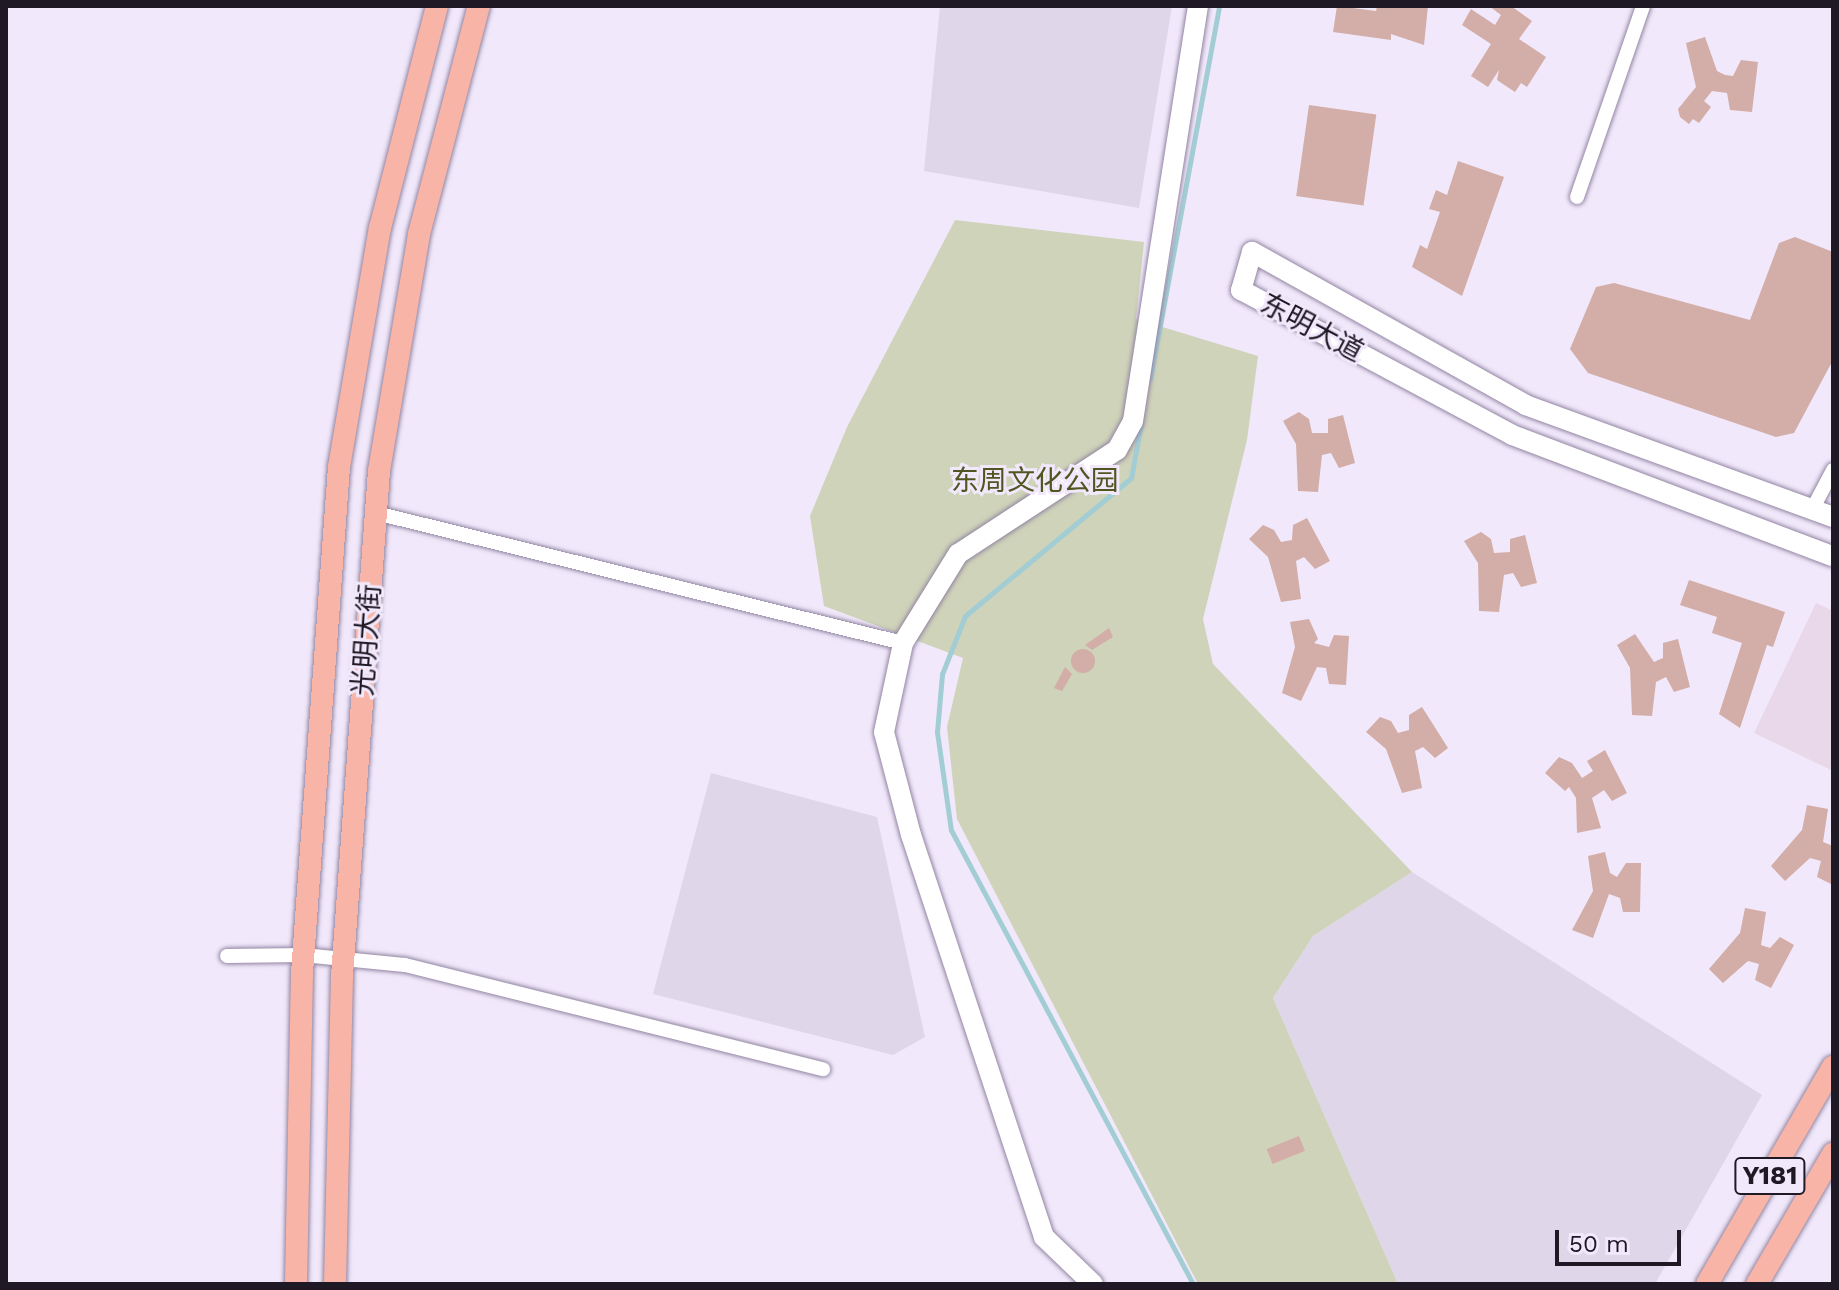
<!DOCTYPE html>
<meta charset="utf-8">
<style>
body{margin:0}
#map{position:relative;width:1839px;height:1290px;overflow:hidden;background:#f1e8fb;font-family:"Work Sans","Noto Sans SC",sans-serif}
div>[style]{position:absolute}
.commercial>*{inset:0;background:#e9d8ea}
.education>*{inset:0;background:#e0d6ea}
.green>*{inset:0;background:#cfd3b9}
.stream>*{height:5px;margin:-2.5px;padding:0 2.5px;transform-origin:2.5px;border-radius:2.5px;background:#a3cdd4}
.building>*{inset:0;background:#d3ada7;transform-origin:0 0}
.round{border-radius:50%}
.roads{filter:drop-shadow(0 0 2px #9285a2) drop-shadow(0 0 2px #9285a2)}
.street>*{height:14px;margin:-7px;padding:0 7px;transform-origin:7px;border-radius:7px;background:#fff}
.secondary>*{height:20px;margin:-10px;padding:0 10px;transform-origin:10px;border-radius:10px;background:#fff}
.primary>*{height:22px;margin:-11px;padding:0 11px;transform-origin:11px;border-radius:11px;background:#f8b5a7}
span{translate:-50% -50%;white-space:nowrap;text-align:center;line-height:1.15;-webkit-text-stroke:6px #f1e8fb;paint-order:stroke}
.shield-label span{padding:2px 6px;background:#f1e8fb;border:2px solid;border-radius:6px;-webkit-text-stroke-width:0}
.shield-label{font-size:26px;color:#1f1925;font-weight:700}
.street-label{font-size:28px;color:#1f1925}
.park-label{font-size:28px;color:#515621}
.frame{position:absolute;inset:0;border:8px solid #1f1925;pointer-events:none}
.scale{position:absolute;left:1555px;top:1230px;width:126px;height:36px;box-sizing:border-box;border:4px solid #1f1925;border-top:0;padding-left:10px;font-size:24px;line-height:28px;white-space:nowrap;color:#1f1925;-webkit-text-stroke:6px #f1e8fb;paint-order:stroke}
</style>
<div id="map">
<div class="commercial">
<div style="clip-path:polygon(1816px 603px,1833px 611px,1833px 771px,1754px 733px)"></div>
</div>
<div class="education">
<div style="clip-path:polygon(940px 6px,1172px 6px,1139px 208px,924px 171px)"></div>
<div style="clip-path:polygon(711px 773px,877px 817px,925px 1037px,893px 1055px,653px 994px)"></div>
<div style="clip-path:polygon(1412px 872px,1762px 1095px,1655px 1284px,1398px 1284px,1273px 998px,1313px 936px)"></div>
</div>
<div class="green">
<div style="clip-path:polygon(955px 220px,1144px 242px,1136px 319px,1258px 356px,1247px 440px,1203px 619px,1213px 664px,1412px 872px,1313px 936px,1273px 998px,1398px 1284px,1198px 1284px,957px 819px,947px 727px,963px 658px,824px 606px,810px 516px,847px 427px)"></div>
</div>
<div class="stream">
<div style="left:1150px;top:379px;width:379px;rotate:-79.5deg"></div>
<div style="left:1141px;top:424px;width:55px;rotate:100.5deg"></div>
<div style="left:1131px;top:478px;width:216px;rotate:140.3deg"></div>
<div style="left:965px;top:616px;width:62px;rotate:111.6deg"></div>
<div style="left:942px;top:674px;width:58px;rotate:94.9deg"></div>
<div style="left:937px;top:732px;width:99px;rotate:81.9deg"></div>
<div style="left:951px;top:830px;width:514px;rotate:61.94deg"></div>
</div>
<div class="building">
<div style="clip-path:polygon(1337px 6px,1376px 11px,1377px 6px,1428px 6px,1424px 45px,1391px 34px,1391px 40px,1333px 32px)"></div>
<div style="clip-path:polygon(1489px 6px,1511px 6px,1532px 21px,1519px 39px,1546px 57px,1527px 87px,1521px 83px,1515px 92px,1497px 80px,1499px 70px,1488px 87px,1471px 76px,1491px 44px,1462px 25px,1471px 9px,1495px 25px,1501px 15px)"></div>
<div style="clip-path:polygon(1705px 37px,1717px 71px,1725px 75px,1733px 76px,1741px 60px,1758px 62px,1752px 112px,1730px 110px,1727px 93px,1712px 91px,1704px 101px,1711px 107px,1699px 123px,1693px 119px,1689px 124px,1680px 117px,1678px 109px,1696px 87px,1686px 43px)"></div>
<div style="left:1309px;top:105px;width:68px;height:92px;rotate:8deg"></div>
<div style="clip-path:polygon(1458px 161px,1504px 177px,1462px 296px,1412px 267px,1420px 245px,1427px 249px,1440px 212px,1429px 209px,1436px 190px,1447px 195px)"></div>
<div style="clip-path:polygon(1795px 237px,1833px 252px,1833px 360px,1794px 433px,1776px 437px,1588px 373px,1570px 349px,1596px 287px,1614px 283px,1750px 320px,1779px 243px)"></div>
<div style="clip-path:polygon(1299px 412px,1309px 419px,1312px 433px,1328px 433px,1328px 419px,1343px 415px,1355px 463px,1339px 468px,1331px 453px,1322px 455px,1318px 492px,1298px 491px,1296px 444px,1283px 421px)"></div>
<div style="clip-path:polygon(1307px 518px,1330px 561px,1315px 569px,1304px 557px,1296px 561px,1301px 599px,1281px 602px,1268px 557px,1249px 539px,1263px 525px,1274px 530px,1281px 542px,1292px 540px,1293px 525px)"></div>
<div style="clip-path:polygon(1481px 532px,1491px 539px,1494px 553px,1510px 552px,1510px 539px,1525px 535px,1537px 583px,1521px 587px,1513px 573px,1504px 575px,1499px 612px,1479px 611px,1478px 563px,1464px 541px)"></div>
<div style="clip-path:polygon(1689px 580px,1785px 612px,1773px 647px,1767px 645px,1740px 728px,1719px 714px,1742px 643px,1712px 633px,1717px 617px,1680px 605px)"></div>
<div style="clip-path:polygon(1309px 619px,1318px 639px,1314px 643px,1329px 647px,1334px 635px,1349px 636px,1346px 685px,1329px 684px,1326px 668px,1317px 667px,1301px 701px,1282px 693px,1295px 647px,1290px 622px)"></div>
<div style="clip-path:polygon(1109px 628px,1113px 637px,1092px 650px,1085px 645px)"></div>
<div style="clip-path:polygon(1635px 634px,1654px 662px,1663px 658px,1663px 643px,1678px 639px,1690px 687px,1674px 692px,1666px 677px,1656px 682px,1652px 716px,1632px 715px,1630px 668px,1617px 645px)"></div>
<div class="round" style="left:1071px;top:649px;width:24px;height:24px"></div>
<div style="clip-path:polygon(1065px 667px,1072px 674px,1062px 691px,1054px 688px)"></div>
<div style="clip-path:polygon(1422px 707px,1448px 748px,1435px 758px,1423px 747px,1415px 751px,1422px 788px,1402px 793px,1386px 749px,1366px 732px,1380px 717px,1391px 721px,1398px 733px,1409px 730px,1409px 715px)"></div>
<div style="clip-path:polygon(1605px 750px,1627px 793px,1612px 801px,1604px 790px,1592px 798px,1601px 828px,1577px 833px,1576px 798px,1569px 787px,1565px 791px,1545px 773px,1559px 757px,1572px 763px,1582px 778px,1593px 771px,1587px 761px)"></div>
<div style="clip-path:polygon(1807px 805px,1828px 809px,1823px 842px,1833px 846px,1833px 885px,1817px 877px,1821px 861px,1810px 858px,1785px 881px,1771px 866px,1802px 830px)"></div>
<div style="clip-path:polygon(1605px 852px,1610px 873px,1617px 877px,1626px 863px,1641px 863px,1640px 912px,1623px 912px,1620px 898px,1609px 894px,1593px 938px,1572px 930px,1593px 891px,1588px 856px)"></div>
<div style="clip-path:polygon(1745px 908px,1766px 912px,1761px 945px,1770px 948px,1780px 937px,1794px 945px,1771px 988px,1755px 980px,1759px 964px,1748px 961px,1723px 983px,1709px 969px,1740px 933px)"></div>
<div style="left:1299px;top:1136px;width:16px;height:35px;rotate:68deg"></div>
</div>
<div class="roads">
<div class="street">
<div style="left:1577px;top:197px;width:202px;rotate:-70.9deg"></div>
<div style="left:1813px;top:508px;width:43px;rotate:-62.2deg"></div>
<div style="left:376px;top:513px;width:543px;rotate:13.86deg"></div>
<div style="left:227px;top:956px;width:76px;rotate:-0.8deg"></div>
<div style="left:303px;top:955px;width:102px;rotate:5.6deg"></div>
<div style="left:405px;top:965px;width:431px;rotate:14deg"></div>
</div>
<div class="secondary">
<div style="left:1833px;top:517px;width:327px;rotate:-160deg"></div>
<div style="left:1526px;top:405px;width:314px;rotate:-150.8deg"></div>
<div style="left:1252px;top:252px;width:40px;rotate:106deg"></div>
<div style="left:1241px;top:290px;width:307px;rotate:28.1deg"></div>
<div style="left:1512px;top:435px;width:343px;rotate:20.7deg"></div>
<div style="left:1093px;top:1284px;width:68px;rotate:-136.2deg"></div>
<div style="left:1044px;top:1237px;width:423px;rotate:-108.3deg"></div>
<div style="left:911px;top:835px;width:106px;rotate:-104.7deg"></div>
<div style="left:884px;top:732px;width:91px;rotate:-77.9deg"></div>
<div style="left:903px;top:643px;width:105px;rotate:-58.3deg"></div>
<div style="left:958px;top:554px;width:190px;rotate:-33.2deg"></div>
<div style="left:1117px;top:450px;width:33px;rotate:-61deg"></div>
<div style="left:1133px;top:421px;width:420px;rotate:-81.1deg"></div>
</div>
<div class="primary">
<div style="left:296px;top:1284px;width:311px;rotate:-88.9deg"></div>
<div style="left:302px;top:973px;width:507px;rotate:-85.82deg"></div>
<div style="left:339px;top:467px;width:242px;rotate:-80.3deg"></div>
<div style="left:380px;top:228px;width:229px;rotate:-75.6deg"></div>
<div style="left:335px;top:1284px;width:308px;rotate:-88.7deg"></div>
<div style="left:342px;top:976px;width:506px;rotate:-85.81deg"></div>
<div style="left:379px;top:471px;width:240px;rotate:-80.4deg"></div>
<div style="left:419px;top:234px;width:236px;rotate:-75.3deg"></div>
<div style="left:1707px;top:1284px;width:251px;rotate:-59.9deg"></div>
<div style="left:1757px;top:1284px;width:151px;rotate:-59.7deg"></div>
</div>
</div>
<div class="shield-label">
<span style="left:1770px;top:1176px">Y181</span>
</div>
<div class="street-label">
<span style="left:1312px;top:328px;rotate:28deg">东明大道</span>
<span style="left:367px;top:640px;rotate:-86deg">光明大街</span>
</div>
<div class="park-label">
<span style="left:1035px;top:481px">东周文化公园</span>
</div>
<div class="frame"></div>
<div class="scale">50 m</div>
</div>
